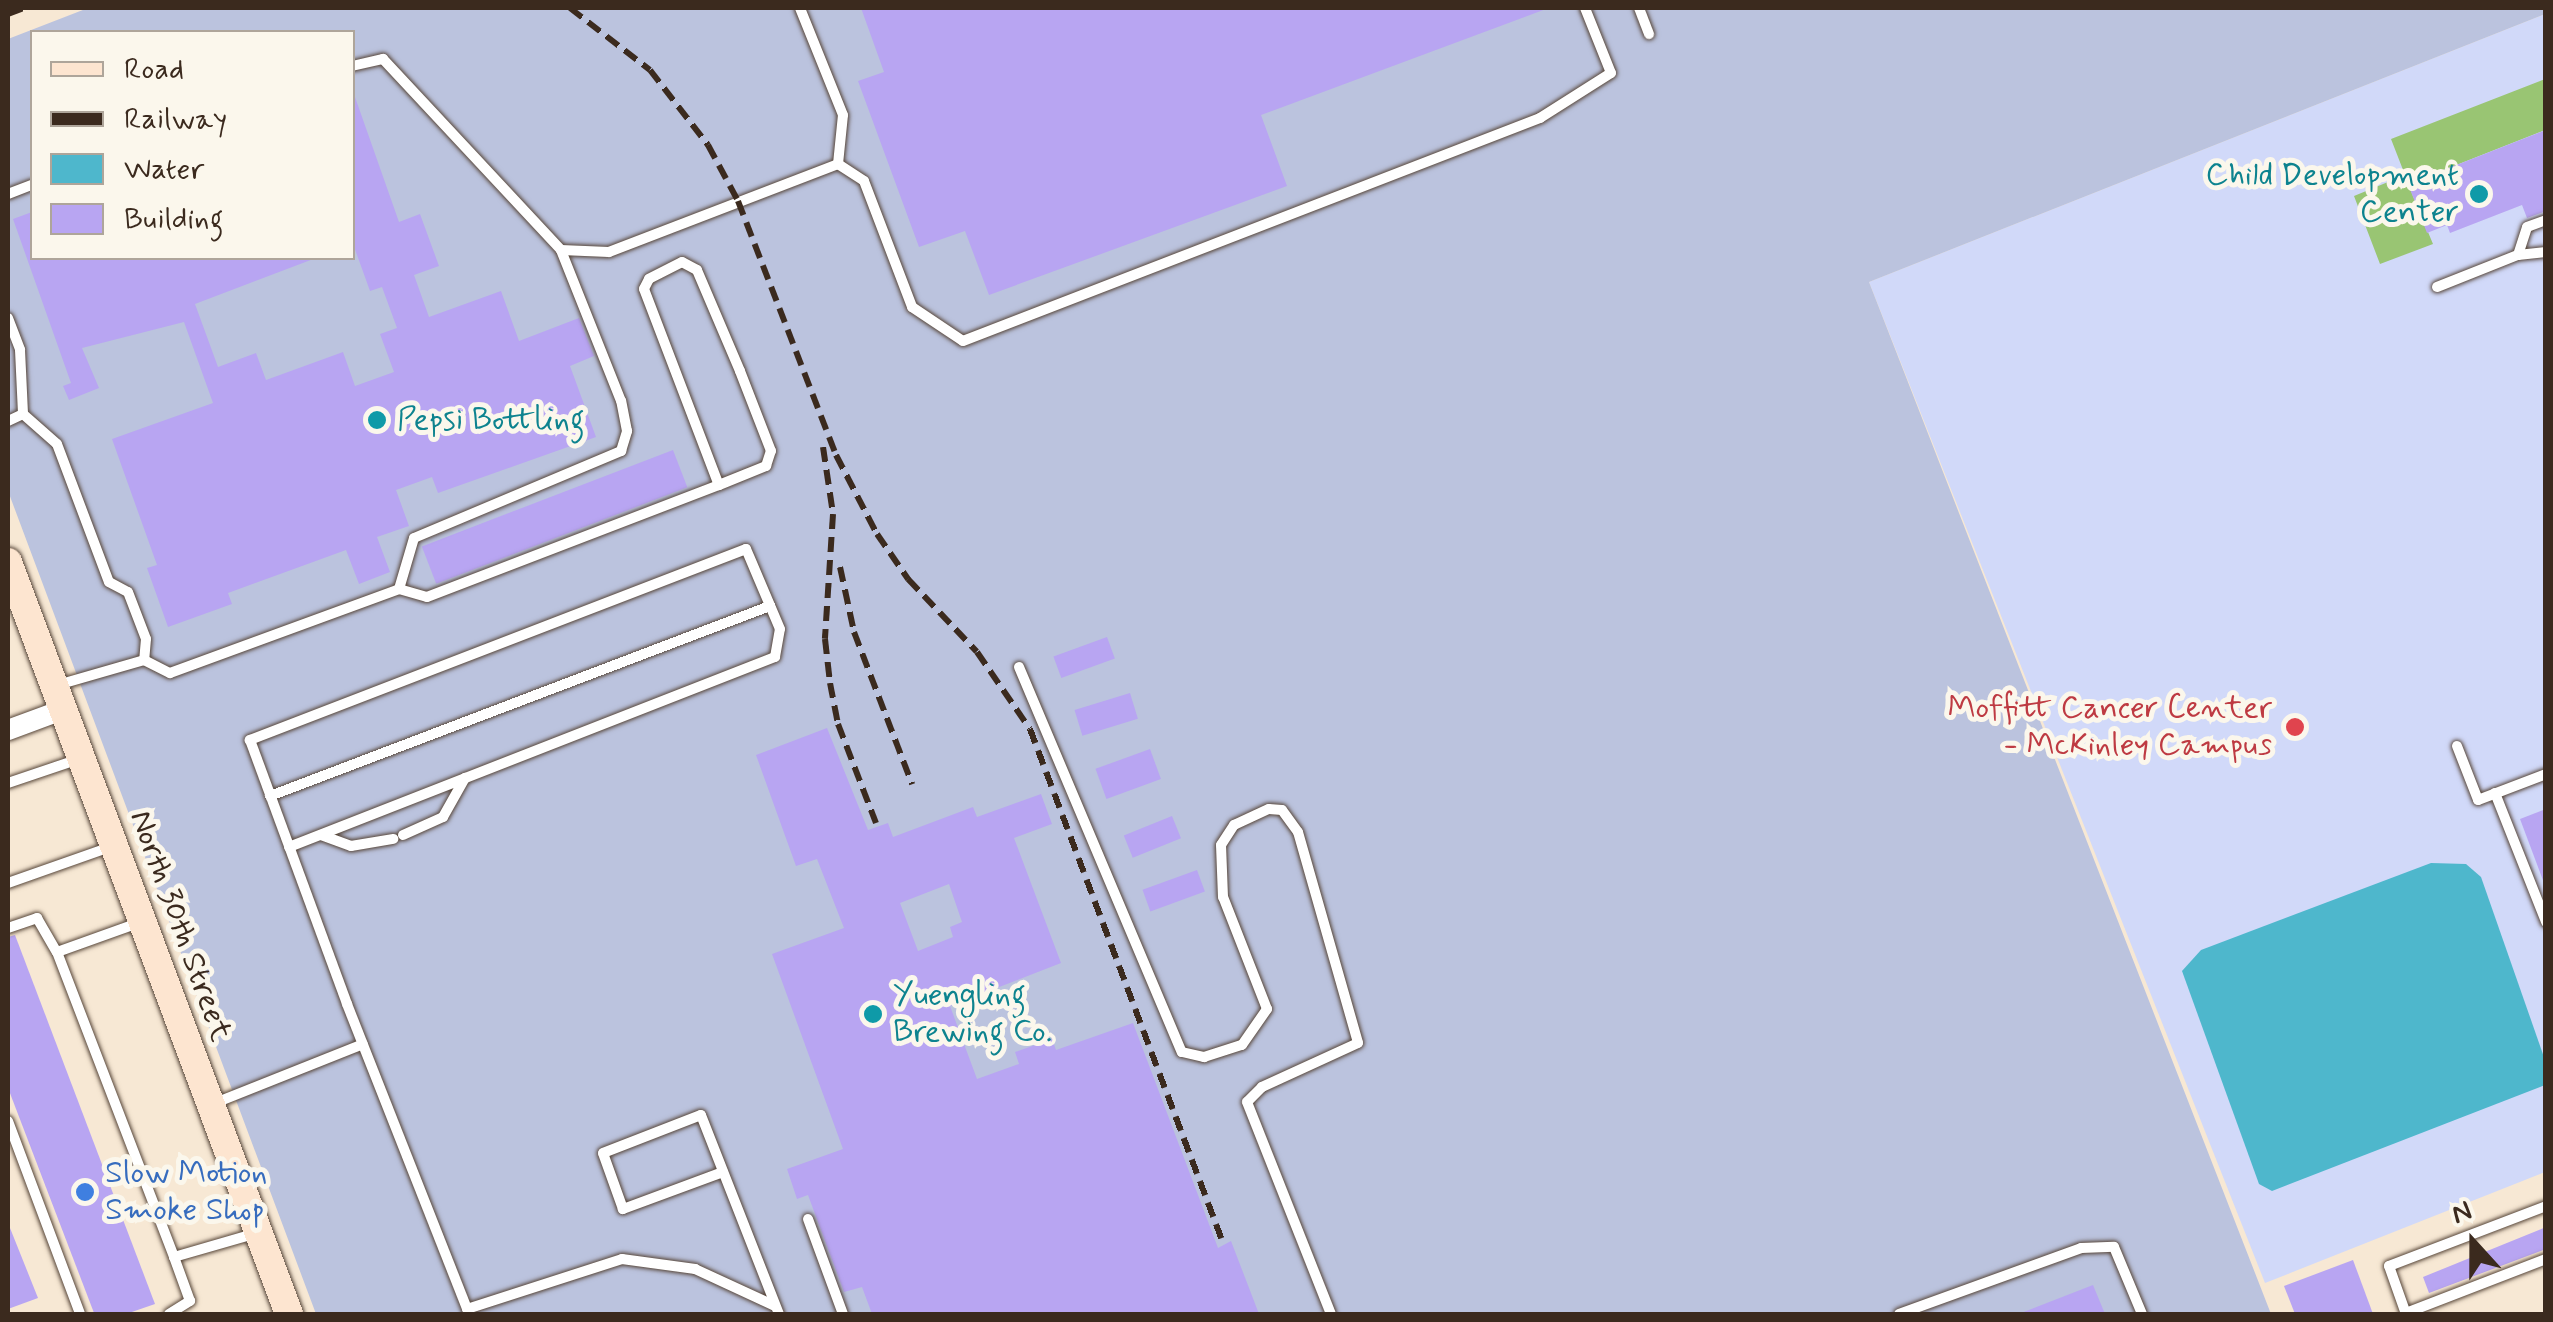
<!DOCTYPE html>
<style>
body{margin:0}
#map{position:relative;width:2553px;height:1322px;overflow:hidden;background:#f7e8d4;font-family:Mynerve,sans-serif}
div>[style]{position:absolute}
.built>*{inset:0;background:#d1d9f9}
.industrial>*{inset:0;background:#bbc3de}
.green>*{inset:0;background:#99c573}
.water>*{inset:0;background:#4eb7cc}
.building>*{inset:0;background:#b8a5f2;transform-origin:0 0}
.roads{filter:drop-shadow(0 0 2px #574639) drop-shadow(0 0 2px #574639)}
.service>*{height:10px;margin:-5px;padding:0 5px;transform-origin:5px;border-radius:5px;background:#fff}
.minor>*{height:20px;margin:-10px;padding:0 10px;transform-origin:10px;border-radius:10px;background:#fff}
.secondary>*{height:28px;margin:-14px;padding:0 14px;transform-origin:14px;border-radius:14px;background:#fde5d0}
.rail>*{height:6px;margin-top:-3px;transform-origin:0;background:repeating-linear-gradient(90deg,#3b2a1e 0 15px,transparent 0 23px)}
.dots>*{width:28px;height:28px;translate:-50% -50%;box-sizing:border-box;border:5px solid #fbf7ec;border-radius:50%}
span{translate:-50% -50%;white-space:nowrap;text-align:center;line-height:1.15;-webkit-text-stroke:10px #fbf7ec;paint-order:stroke}
.culture-label{font-size:32px;color:#0d838f}
.right{translate:-100% -50%;text-align:right}
.left{translate:0 -50%;text-align:left}
.health-label{font-size:32px;color:#be3a42}
.street-label{font-size:32px;color:#3b2a1e}
.shop-label{font-size:32px;color:#366cbe}
.frame{position:absolute;inset:0;border:10px solid #3b2a1e;pointer-events:none}
.legend{position:absolute;left:30px;top:30px;width:325px;height:230px;box-sizing:border-box;background:#fbf7ec;border:2px solid #aea59a;margin:0;padding:12px 18px;list-style:none;font-size:30px;color:#3b2a1e}
.legend li{display:flex;align-items:center;gap:20px;height:50px}
.legend b{width:50px;border:2px solid #aea59a}
.north{position:absolute;left:2423px;top:1192px;width:100px;height:100px;-webkit-text-stroke:8px #fbf7ec;paint-order:stroke;rotate:339deg;font-size:28px;font-weight:700;line-height:40px;text-align:center;color:#3b2a1e}
.north::after{content:'';display:block;margin:auto;width:35px;height:45px;background:#3b2a1e;clip-path:polygon(50% 0,100% 100%,50% 72%,0 100%)}
</style>
<div id="map">
<div class="built">
<div style="clip-path:polygon(2545px 14px,2545px 1172px,2265px 1283px,1869px 282px)"></div>
</div>
<div class="industrial">
<div style="clip-path:polygon(evenodd,88px 8px,2545px 8px,2545px 14px,1869px 282px,2271px 1314px,316px 1314px,8px 491px,8px 39px,88px 8px,32px 32px,352px 32px,352px 258px,32px 258px,32px 32px)"></div>
</div>
<div class="green">
<div style="clip-path:polygon(2545px 79px,2545px 130px,2408px 184px,2433px 244px,2380px 264px,2354px 196px,2405px 175px,2391px 139px)"></div>
</div>
<div class="water">
<div style="clip-path:polygon(2431px 863px,2466px 864px,2481px 877px,2545px 1060px,2545px 1085px,2272px 1191px,2259px 1184px,2182px 971px,2201px 950px)"></div>
</div>
<div class="building">
<div style="clip-path:polygon(861px 8px,1545px 8px,1546px 9px,1261px 115px,1287px 186px,989px 295px,965px 231px,919px 247px,858px 81px,884px 72px)"></div>
<div style="clip-path:polygon(355px 97px,399px 222px,420px 214px,439px 266px,414px 275px,429px 317px,501px 291px,519px 341px,579px 318px,594px 356px,570px 366px,596px 437px,438px 493px,432px 477px,396px 490px,409px 526px,377px 537px,390px 572px,359px 584px,346px 550px,228px 593px,232px 604px,168px 627px,147px 568px,157px 565px,112px 439px,213px 403px,184px 322px,82px 348px,99px 388px,69px 400px,63px 386px,71px 383px,13px 219px,32px 212px,32px 258px,316px 258px,195px 304px,218px 367px,256px 353px,266px 380px,343px 352px,355px 386px,394px 372px,380px 334px,397px 328px,382px 287px,370px 291px,352px 241px)"></div>
<div style="clip-path:polygon(2546px 130px,2546px 211px,2527px 218px,2522px 205px,2450px 233px,2447px 225px,2427px 233px,2408px 184px)"></div>
<div style="left:673px;top:450px;width:40px;height:269px;rotate:69deg"></div>
<div style="left:1107px;top:637px;width:23px;height:57px;rotate:70deg"></div>
<div style="left:1130px;top:693px;width:27px;height:58px;rotate:73deg"></div>
<div style="clip-path:polygon(evenodd,827px 728px,868px 830px,888px 823px,893px 837px,973px 807px,977px 817px,1041px 794px,1052px 824px,1014px 838px,1061px 963px,950px 1006px,977px 1079px,1019px 1064px,1015px 1052px,1052px 1039px,1056px 1050px,1133px 1023px,1218px 1248px,1231px 1241px,1259px 1314px,872px 1314px,862px 1287px,844px 1292px,808px 1195px,797px 1199px,787px 1169px,843px 1149px,772px 954px,844px 928px,817px 859px,796px 866px,756px 755px,827px 728px,949px 884px,962px 922px,950px 927px,953px 937px,918px 951px,900px 903px,949px 884px)"></div>
<div style="left:1150px;top:749px;width:32px;height:58px;rotate:70deg"></div>
<div style="clip-path:polygon(2546px 809px,2546px 883px,2544px 883px,2520px 819px)"></div>
<div style="left:1172px;top:816px;width:24px;height:52px;rotate:68deg"></div>
<div style="left:1197px;top:870px;width:23px;height:58px;rotate:70deg"></div>
<div style="clip-path:polygon(15px 935px,155px 1304px,126px 1314px,94px 1313px,8px 1088px,8px 937px)"></div>
<div style="clip-path:polygon(8px 1223px,38px 1298px,8px 1309px)"></div>
<div style="clip-path:polygon(2546px 1227px,2546px 1249px,2429px 1293px,2423px 1277px)"></div>
<div style="clip-path:polygon(2353px 1260px,2373px 1314px,2295px 1314px,2284px 1286px)"></div>
<div style="clip-path:polygon(2093px 1285px,2105px 1314px,2022px 1314px,2021px 1313px)"></div>
</div>
<div class="roads">
<div class="service">
<div style="left:1639px;top:8px;width:28px;rotate:69deg"></div>
<div style="left:352px;top:66px;width:32px;rotate:-13deg"></div>
<div style="left:383px;top:59px;width:261px;rotate:47deg"></div>
<div style="left:561px;top:250px;width:48px;rotate:2.4deg"></div>
<div style="left:609px;top:252px;width:245px;rotate:-21deg"></div>
<div style="left:838px;top:164px;width:49px;rotate:-84.2deg"></div>
<div style="left:843px;top:115px;width:115px;rotate:-111.9deg"></div>
<div style="left:838px;top:164px;width:31px;rotate:33deg"></div>
<div style="left:864px;top:181px;width:135px;rotate:69.1deg"></div>
<div style="left:912px;top:307px;width:61px;rotate:33.7deg"></div>
<div style="left:963px;top:341px;width:619px;rotate:-21.13deg"></div>
<div style="left:1540px;top:118px;width:84px;rotate:-32.4deg"></div>
<div style="left:1611px;top:73px;width:70px;rotate:-111.8deg"></div>
<div style="left:8px;top:194px;width:26px;rotate:-21deg"></div>
<div style="left:2518px;top:255px;width:29px;rotate:-72deg"></div>
<div style="left:2527px;top:227px;width:20px;rotate:-20deg"></div>
<div style="left:2437px;top:287px;width:87px;rotate:-21.6deg"></div>
<div style="left:2518px;top:255px;width:28px;rotate:-6deg"></div>
<div style="left:8px;top:318px;width:34px;rotate:69deg"></div>
<div style="left:20px;top:350px;width:64px;rotate:87.3deg"></div>
<div style="left:23px;top:414px;width:17px;rotate:155deg"></div>
<div style="left:23px;top:414px;width:45px;rotate:41.4deg"></div>
<div style="left:57px;top:444px;width:147px;rotate:69.4deg"></div>
<div style="left:109px;top:582px;width:21px;rotate:28deg"></div>
<div style="left:128px;top:592px;width:50px;rotate:69deg"></div>
<div style="left:146px;top:639px;width:21px;rotate:95deg"></div>
<div style="left:144px;top:660px;width:29px;rotate:27deg"></div>
<div style="left:170px;top:673px;width:244px;rotate:-20.1deg"></div>
<div style="left:399px;top:589px;width:29px;rotate:16deg"></div>
<div style="left:427px;top:597px;width:313px;rotate:-21deg"></div>
<div style="left:719px;top:485px;width:51px;rotate:-22deg"></div>
<div style="left:766px;top:466px;width:16px;rotate:-72deg"></div>
<div style="left:771px;top:451px;width:86px;rotate:-111.2deg"></div>
<div style="left:740px;top:371px;width:110px;rotate:-113.1deg"></div>
<div style="left:697px;top:270px;width:17px;rotate:-152deg"></div>
<div style="left:682px;top:262px;width:37px;rotate:153deg"></div>
<div style="left:649px;top:279px;width:11px;rotate:117deg"></div>
<div style="left:644px;top:289px;width:210px;rotate:69.1deg"></div>
<div style="left:399px;top:589px;width:53px;rotate:-73.6deg"></div>
<div style="left:414px;top:538px;width:225px;rotate:-22.8deg"></div>
<div style="left:621px;top:451px;width:21px;rotate:-73deg"></div>
<div style="left:627px;top:431px;width:31px;rotate:-101deg"></div>
<div style="left:621px;top:401px;width:162px;rotate:-111.7deg"></div>
<div style="left:1019px;top:667px;width:418px;rotate:67.1deg"></div>
<div style="left:1182px;top:1052px;width:23px;rotate:13deg"></div>
<div style="left:1204px;top:1057px;width:40px;rotate:-18deg"></div>
<div style="left:1242px;top:1045px;width:44px;rotate:-55.2deg"></div>
<div style="left:1267px;top:1009px;width:120px;rotate:-111.4deg"></div>
<div style="left:1223px;top:897px;width:52px;rotate:-92.2deg"></div>
<div style="left:1221px;top:845px;width:24px;rotate:-57deg"></div>
<div style="left:1234px;top:825px;width:38px;rotate:-25deg"></div>
<div style="left:1269px;top:809px;width:13px;rotate:4deg"></div>
<div style="left:1282px;top:810px;width:27px;rotate:54deg"></div>
<div style="left:1298px;top:832px;width:219px;rotate:74.1deg"></div>
<div style="left:1358px;top:1043px;width:106px;rotate:155.4deg"></div>
<div style="left:1262px;top:1087px;width:21px;rotate:135deg"></div>
<div style="left:1247px;top:1102px;width:228px;rotate:68.4deg"></div>
<div style="left:54px;top:686px;width:94px;rotate:-16.1deg"></div>
<div style="left:2457px;top:746px;width:58px;rotate:68.7deg"></div>
<div style="left:2478px;top:800px;width:73px;rotate:-20.9deg"></div>
<div style="left:8px;top:783px;width:75px;rotate:-18.7deg"></div>
<div style="left:2495px;top:793px;width:139px;rotate:68.4deg"></div>
<div style="left:270px;top:796px;width:535px;rotate:-20.81deg"></div>
<div style="left:321px;top:835px;width:32px;rotate:20deg"></div>
<div style="left:351px;top:846px;width:43px;rotate:-9.5deg"></div>
<div style="left:403px;top:835px;width:44px;rotate:-24.2deg"></div>
<div style="left:443px;top:817px;width:45px;rotate:-60.6deg"></div>
<div style="left:289px;top:847px;width:522px;rotate:-21.35deg"></div>
<div style="left:775px;top:657px;width:28px;rotate:-80deg"></div>
<div style="left:780px;top:629px;width:87px;rotate:-113deg"></div>
<div style="left:746px;top:549px;width:532px;rotate:158.94deg"></div>
<div style="left:250px;top:740px;width:281px;rotate:69.8deg"></div>
<div style="left:347px;top:1004px;width:333px;rotate:68.5deg"></div>
<div style="left:8px;top:883px;width:108px;rotate:-19.4deg"></div>
<div style="left:141px;top:922px;width:89px;rotate:160.3deg"></div>
<div style="left:57px;top:952px;width:327px;rotate:69deg"></div>
<div style="left:174px;top:1257px;width:86px;rotate:-16.1deg"></div>
<div style="left:8px;top:928px;width:31px;rotate:-19deg"></div>
<div style="left:37px;top:918px;width:39px;rotate:60deg"></div>
<div style="left:215px;top:1103px;width:159px;rotate:-21.7deg"></div>
<div style="left:8px;top:1121px;width:206px;rotate:69.5deg"></div>
<div style="left:723px;top:1172px;width:107px;rotate:159.7deg"></div>
<div style="left:623px;top:1209px;width:59px;rotate:-109.7deg"></div>
<div style="left:603px;top:1153px;width:105px;rotate:-21.2deg"></div>
<div style="left:701px;top:1115px;width:214px;rotate:68.6deg"></div>
<div style="left:808px;top:1219px;width:101px;rotate:69.8deg"></div>
<div style="left:467px;top:1309px;width:163px;rotate:-17.9deg"></div>
<div style="left:622px;top:1259px;width:74px;rotate:7.8deg"></div>
<div style="left:695px;top:1269px;width:88px;rotate:24.8deg"></div>
<div style="left:2406px;top:1313px;width:150px;rotate:-21.1deg"></div>
<div style="left:169px;top:1314px;width:25px;rotate:-32deg"></div>
<div style="left:190px;top:1301px;width:47px;rotate:-110deg"></div>
<div style="left:1899px;top:1314px;width:194px;rotate:-19.9deg"></div>
<div style="left:2081px;top:1248px;width:33px;rotate:-2deg"></div>
<div style="left:2114px;top:1247px;width:73px;rotate:67.3deg"></div>
<div style="left:2406px;top:1314px;width:51px;rotate:-109.5deg"></div>
<div style="left:2389px;top:1266px;width:168px;rotate:-20.9deg"></div>
</div>
<div class="minor">
<div style="left:8px;top:730px;width:58px;rotate:-20.3deg"></div>
</div>
<div class="secondary">
<div style="left:8px;top:562px;width:803px;rotate:69.51deg"></div>
</div>
</div>
<div class="rail">
<div style="left:570px;top:8px;width:101px;rotate:37.8deg"></div>
<div style="left:650px;top:70px;width:95px;rotate:52.3deg"></div>
<div style="left:708px;top:145px;width:64px;rotate:61.8deg"></div>
<div style="left:738px;top:201px;width:272px;rotate:68.9deg"></div>
<div style="left:836px;top:455px;width:89px;rotate:62.6deg"></div>
<div style="left:877px;top:534px;width:55px;rotate:55.4deg"></div>
<div style="left:908px;top:579px;width:100px;rotate:46.6deg"></div>
<div style="left:977px;top:652px;width:93px;rotate:55.5deg"></div>
<div style="left:1030px;top:729px;width:546px;rotate:69.41deg"></div>
<div style="left:8px;top:14px;width:17px;rotate:-21deg"></div>
<div style="left:823px;top:447px;width:68px;rotate:81.5deg"></div>
<div style="left:833px;top:514px;width:125px;rotate:93.7deg"></div>
<div style="left:825px;top:639px;width:44px;rotate:83.5deg"></div>
<div style="left:830px;top:683px;width:42px;rotate:79deg"></div>
<div style="left:838px;top:724px;width:106px;rotate:69deg"></div>
<div style="left:840px;top:567px;width:66px;rotate:77.8deg"></div>
<div style="left:854px;top:632px;width:163px;rotate:69.1deg"></div>
</div>
<div class="dots">
<div style="left:2479px;top:194px;background:#0f9aa8"></div>
<div style="left:377px;top:420px;background:#0f9aa8"></div>
<div style="left:2295px;top:727px;background:#e0444e"></div>
<div style="left:873px;top:1014px;background:#0f9aa8"></div>
<div style="left:85px;top:1192px;background:#3f7fe0"></div>
</div>
<div class="culture-label">
<span class="right" style="left:2459px;top:194px">Child Development<br>Center</span>
<span class="left" style="left:397px;top:420px">Pepsi Bottling</span>
<span class="left" style="left:893px;top:1014px">Yuengling<br>Brewing Co.</span>
</div>
<div class="health-label">
<span class="right" style="left:2272px;top:727px">Moffitt Cancer Center<br>- McKinley Campus</span>
</div>
<div class="street-label">
<span style="left:180px;top:926px;rotate:70deg">North 30th Street</span>
</div>
<div class="shop-label">
<span class="left" style="left:105px;top:1192px">Slow Motion<br>Smoke Shop</span>
</div>
<div class="frame"></div>
<ul class="legend">
<li><b style="height:12px;background:#fde5d0"></b>Road</li>
<li><b style="height:12px;background:#3b2a1e"></b>Railway</li>
<li><b style="height:28px;background:#4eb7cc"></b>Water</li>
<li><b style="height:28px;background:#b8a5f2"></b>Building</li>
</ul>
<div class="north">N</div>
</div>
